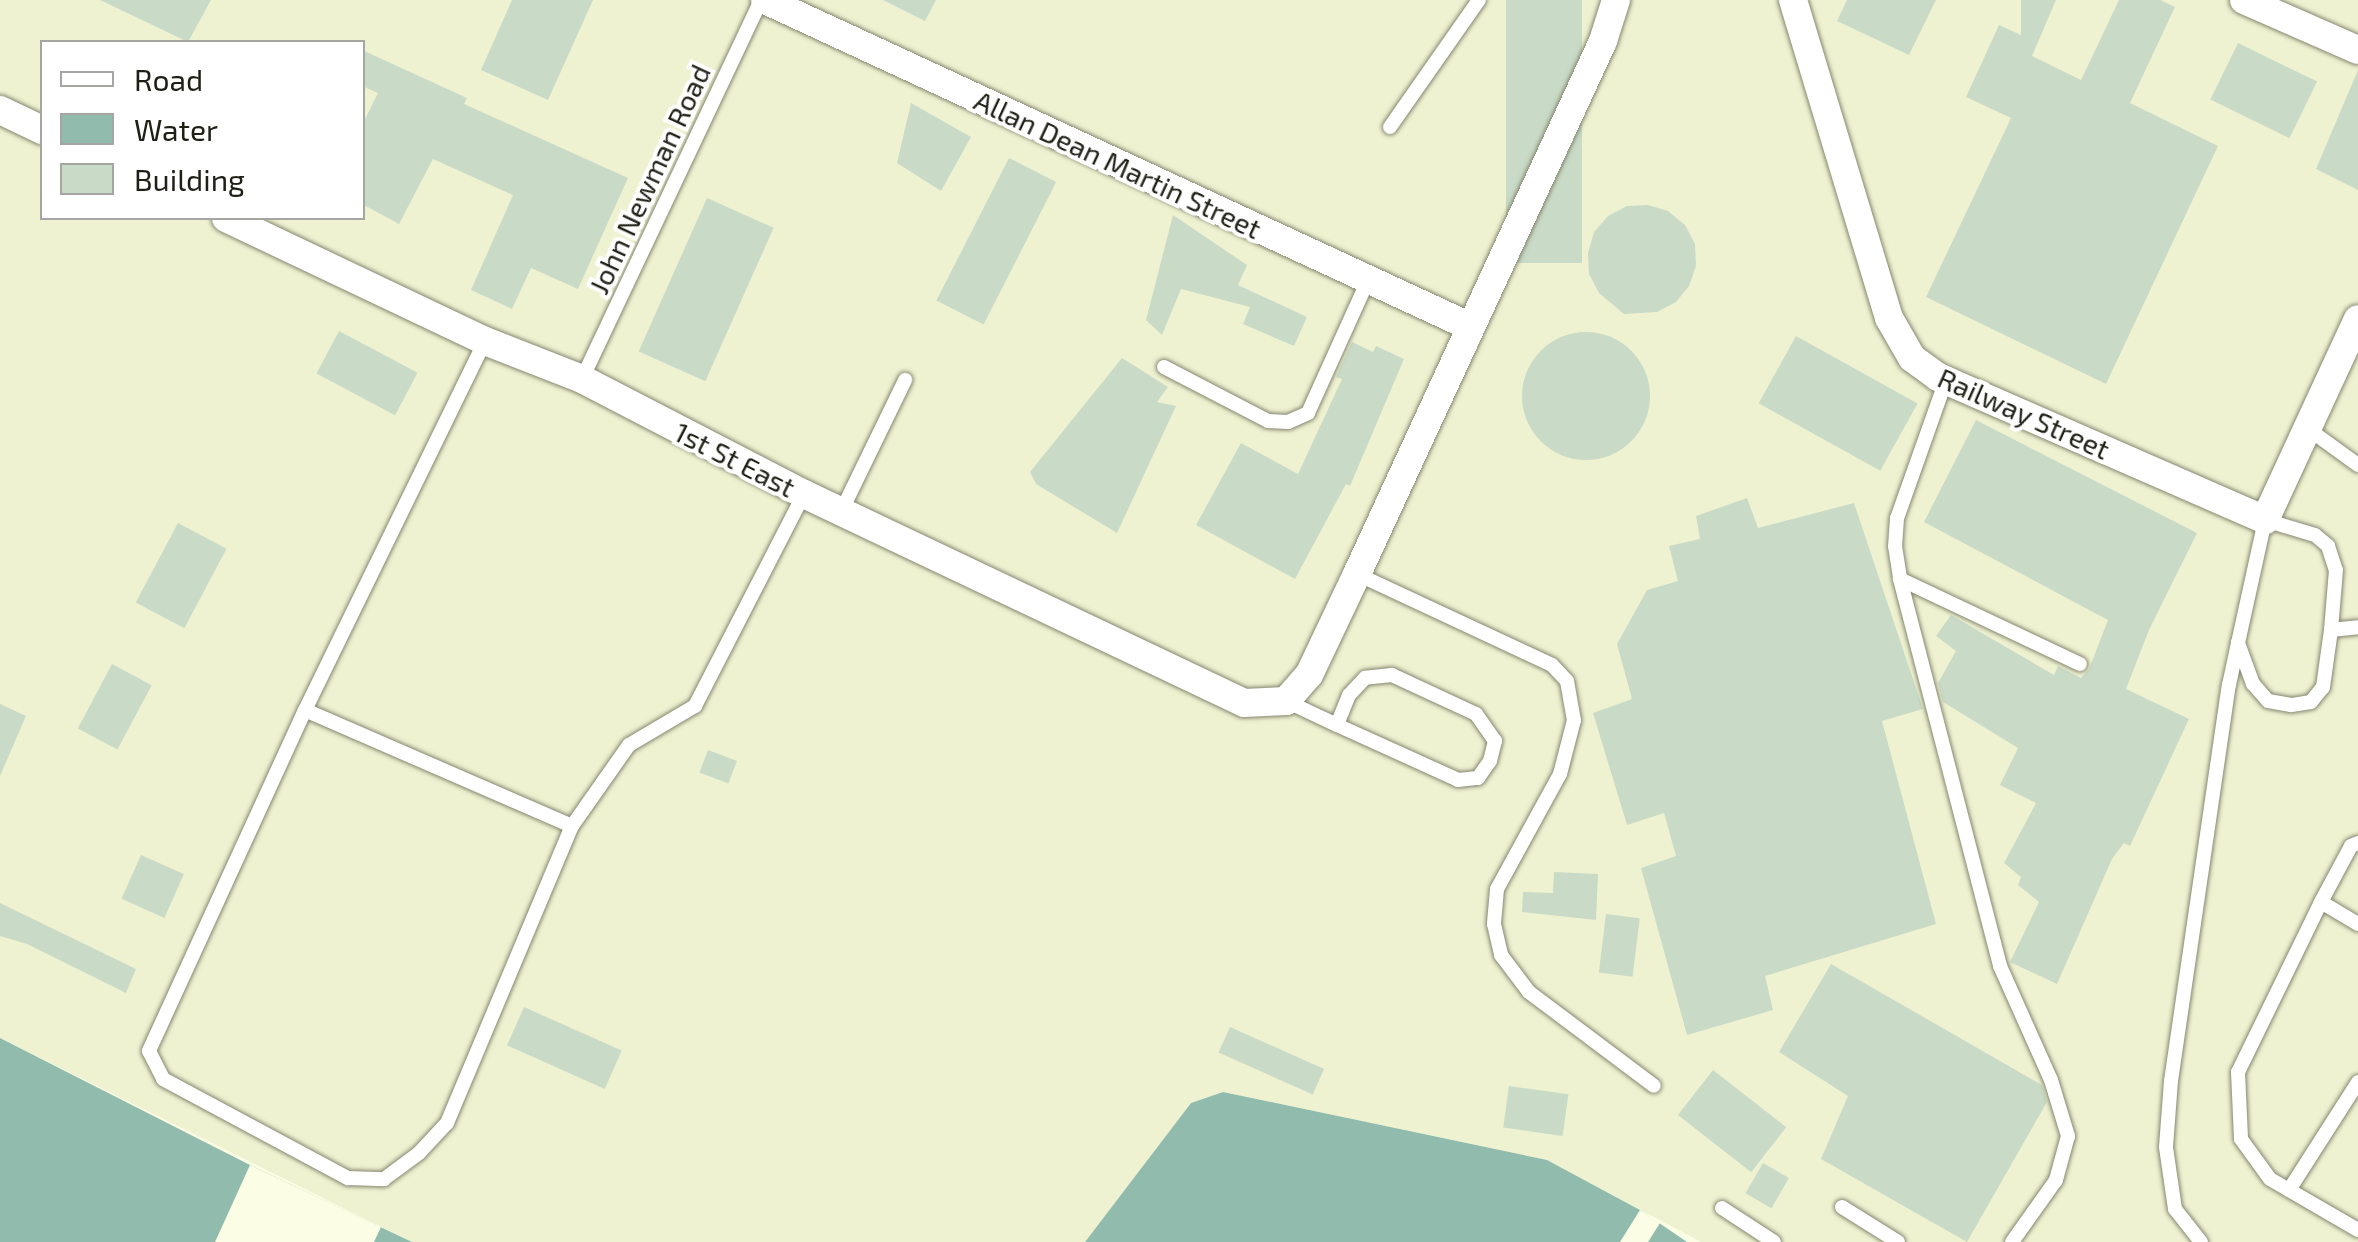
<!DOCTYPE html>
<style>
body{margin:0}
#map{position:relative;width:2358px;height:1242px;overflow:hidden;background:#fbfde4;font-family:"Exo 2",sans-serif}
div>[style]{position:absolute}
.built>*{inset:0;background:#eff2d1}
.water>*{inset:0;background:#91bbac}
.pier>*{inset:0;background:#fbfde4}
.building>*{inset:0;background:#c9dbc7;transform-origin:0 0}
.round{border-radius:50%}
.roads{filter:drop-shadow(0 0 2px #858770) drop-shadow(0 0 2px #858770)}
.service>*{height:14px;margin:-7px;padding:0 7px;transform-origin:7px;border-radius:7px;background:#fff}
.minor>*{height:28px;margin:-14px;padding:0 14px;transform-origin:14px;border-radius:14px;background:#fff}
span{translate:-50% -50%;white-space:nowrap;text-align:center;line-height:1.15;-webkit-text-stroke:8px #fff;paint-order:stroke}
.street-label{font-size:28px;color:#1f1f16}
.legend{position:absolute;left:40px;top:40px;width:325px;height:180px;box-sizing:border-box;background:#fff;border:2px solid #a5a5a2;margin:0;padding:12px 18px;list-style:none;font-size:30px;color:#1f1f16}
.legend li{display:flex;align-items:center;gap:20px;height:50px}
.legend b{width:50px;border:2px solid #a5a5a2}
</style>
<div id="map">
<div class="built">
<div style="clip-path:polygon(evenodd,0 0,2358px 0,2358px 1242px,1701px 1242px,1547px 1160px,1223px 1092px,1191px 1103px,1085px 1242px,412px 1242px,0 1038px,0 0,42px 42px,362px 42px,362px 218px,42px 218px,42px 42px)"></div>
</div>
<div class="water">
<div style="clip-path:polygon(0 1038px,250px 1165px,412px 1242px,0 1242px)"></div>
<div style="clip-path:polygon(1223px 1092px,1547px 1160px,1640px 1210px,1687px 1242px,1085px 1242px,1191px 1103px)"></div>
</div>
<div class="pier">
<div style="clip-path:polygon(250px 1165px,381px 1227px,374px 1242px,215px 1242px)"></div>
<div style="clip-path:polygon(1640px 1210px,1660px 1223px,1648px 1242px,1620px 1242px)"></div>
</div>
<div class="building">
<div style="clip-path:polygon(100px 0,211px 0,188px 42px)"></div>
<div style="clip-path:polygon(512px 0,593px 0,548px 100px,481px 70px)"></div>
<div style="clip-path:polygon(883px 0,936px 0,925px 21px)"></div>
<div style="left:1506px;top:0;width:76px;height:263px"></div>
<div style="clip-path:polygon(1847px 0,1936px 0,1909px 55px,1837px 21px)"></div>
<div style="clip-path:polygon(2021px 0,2056px 0,2032px 56px,2081px 80px,2119px 0,2160px 0,2175px 7px,2130px 103px,2218px 146px,2106px 384px,1926px 297px,2011px 118px,1966px 97px,1999px 25px,2021px 35px)"></div>
<div style="left:2238px;top:43px;width:88px;height:63px;rotate:26deg"></div>
<div style="clip-path:polygon(362px 50px,467px 98px,464px 104px,628px 178px,578px 289px,531px 268px,512px 309px,471px 290px,513px 195px,433px 159px,399px 224px,362px 204px,362px 125px,378px 93px,362px 86px)"></div>
<div style="clip-path:polygon(2358px 70px,2358px 190px,2316px 169px)"></div>
<div style="clip-path:polygon(911px 103px,971px 137px,941px 191px,897px 163px)"></div>
<div style="left:1009px;top:158px;width:53px;height:160px;rotate:27deg"></div>
<div style="left:707px;top:198px;width:73px;height:168px;rotate:24deg"></div>
<div style="clip-path:polygon(1648px 205px,1668px 211px,1685px 225px,1695px 244px,1696px 266px,1689px 286px,1676px 302px,1657px 312px,1624px 314px,1599px 293px,1589px 274px,1588px 253px,1594px 232px,1608px 216px,1627px 206px)"></div>
<div style="clip-path:polygon(1173px 215px,1247px 265px,1238px 285px,1307px 317px,1294px 346px,1243px 324px,1250px 307px,1181px 289px,1162px 335px,1146px 320px)"></div>
<div style="left:339px;top:331px;width:89px;height:48px;rotate:28deg"></div>
<div class="round" style="left:1522px;top:332px;width:128px;height:128px"></div>
<div style="left:1796px;top:336px;width:139px;height:77px;rotate:29deg"></div>
<div style="clip-path:polygon(1352px 342px,1373px 352px,1376px 346px,1404px 359px,1350px 486px,1346px 484px,1295px 579px,1196px 525px,1241px 443px,1298px 474px,1342px 379px,1336px 377px)"></div>
<div style="clip-path:polygon(1122px 358px,1168px 387px,1157px 402px,1176px 406px,1117px 533px,1036px 484px,1030px 472px)"></div>
<div style="clip-path:polygon(1976px 420px,2197px 533px,2149px 630px,2126px 689px,2189px 719px,2130px 846px,2124px 843px,2112px 859px,2057px 984px,2010px 962px,2039px 902px,2018px 885px,2021px 877px,2004px 863px,2036px 803px,2000px 785px,2018px 748px,1943px 702px,1938px 683px,1956px 651px,1936px 636px,1951px 615px,2054px 675px,2058px 666px,2081px 678px,2089px 669px,2108px 620px,1924px 522px)"></div>
<div style="clip-path:polygon(1747px 498px,1758px 528px,1854px 503px,1923px 709px,1882px 721px,1936px 924px,1765px 976px,1773px 1010px,1687px 1035px,1641px 868px,1676px 856px,1664px 813px,1627px 825px,1593px 713px,1632px 699px,1617px 644px,1647px 590px,1678px 581px,1669px 546px,1700px 539px,1696px 516px)"></div>
<div style="left:178px;top:523px;width:55px;height:90px;rotate:28deg"></div>
<div style="left:112px;top:664px;width:45px;height:73px;rotate:28deg"></div>
<div style="clip-path:polygon(0 704px,26px 716px,0 776px)"></div>
<div style="left:708px;top:750px;width:31px;height:24px;rotate:21deg"></div>
<div style="left:141px;top:855px;width:47px;height:48px;rotate:24deg"></div>
<div style="clip-path:polygon(1554px 872px,1598px 874px,1596px 920px,1522px 912px,1523px 892px,1553px 893px)"></div>
<div style="clip-path:polygon(0 903px,136px 969px,126px 993px,27px 944px,0 936px)"></div>
<div style="left:1606px;top:914px;width:34px;height:59px;rotate:7deg"></div>
<div style="clip-path:polygon(1831px 964px,2042px 1085px,2047px 1102px,1967px 1242px,1821px 1159px,1848px 1096px,1779px 1052px)"></div>
<div style="left:524px;top:1007px;width:107px;height:42px;rotate:24deg"></div>
<div style="left:1230px;top:1027px;width:103px;height:28px;rotate:24deg"></div>
<div style="left:1713px;top:1070px;width:93px;height:57px;rotate:38deg"></div>
<div style="left:1509px;top:1086px;width:60px;height:42px;rotate:8deg"></div>
<div style="left:1763px;top:1163px;width:30px;height:35px;rotate:30deg"></div>
</div>
<div class="roads">
<div class="service">
<div style="left:1390px;top:127px;width:155px;rotate:-55deg"></div>
<div style="left:485px;top:341px;width:411px;rotate:116deg"></div>
<div style="left:305px;top:710px;width:375px;rotate:114.6deg"></div>
<div style="left:149px;top:1051px;width:31px;rotate:63deg"></div>
<div style="left:163px;top:1079px;width:210px;rotate:28.2deg"></div>
<div style="left:348px;top:1178px;width:36px;rotate:2deg"></div>
<div style="left:384px;top:1179px;width:44px;rotate:-36.6deg"></div>
<div style="left:419px;top:1153px;width:41px;rotate:-47deg"></div>
<div style="left:447px;top:1123px;width:322px;rotate:-67.2deg"></div>
<div style="left:572px;top:826px;width:99px;rotate:-54.9deg"></div>
<div style="left:629px;top:745px;width:77px;rotate:-30.6deg"></div>
<div style="left:695px;top:706px;width:238px;rotate:-62.8deg"></div>
<div style="left:1164px;top:367px;width:117px;rotate:27.4deg"></div>
<div style="left:1268px;top:421px;width:20px;rotate:3deg"></div>
<div style="left:1288px;top:422px;width:22px;rotate:-24deg"></div>
<div style="left:1308px;top:413px;width:146px;rotate:-65.7deg"></div>
<div style="left:582px;top:379px;width:419px;rotate:-64.7deg"></div>
<div style="left:1946px;top:380px;width:146px;rotate:109.5deg"></div>
<div style="left:1897px;top:518px;width:28px;rotate:94deg"></div>
<div style="left:1895px;top:546px;width:33px;rotate:81deg"></div>
<div style="left:1900px;top:579px;width:400px;rotate:75.5deg"></div>
<div style="left:2000px;top:966px;width:125px;rotate:65.9deg"></div>
<div style="left:2051px;top:1080px;width:59px;rotate:73.1deg"></div>
<div style="left:2068px;top:1136px;width:46px;rotate:105.3deg"></div>
<div style="left:2056px;top:1180px;width:76px;rotate:125.4deg"></div>
<div style="left:2307px;top:428px;width:63px;rotate:36deg"></div>
<div style="left:841px;top:512px;width:147px;rotate:-64.1deg"></div>
<div style="left:1357px;top:574px;width:215px;rotate:25deg"></div>
<div style="left:1552px;top:665px;width:22px;rotate:47deg"></div>
<div style="left:1567px;top:681px;width:40px;rotate:80deg"></div>
<div style="left:1574px;top:720px;width:56px;rotate:104.5deg"></div>
<div style="left:1560px;top:774px;width:131px;rotate:118.7deg"></div>
<div style="left:1497px;top:889px;width:35px;rotate:95deg"></div>
<div style="left:1494px;top:924px;width:32px;rotate:77deg"></div>
<div style="left:1501px;top:955px;width:46px;rotate:52.9deg"></div>
<div style="left:1529px;top:992px;width:156px;rotate:36.9deg"></div>
<div style="left:1900px;top:579px;width:199px;rotate:25.3deg"></div>
<div style="left:2331px;top:630px;width:27px;rotate:-6deg"></div>
<div style="left:1286px;top:701px;width:56px;rotate:25.2deg"></div>
<div style="left:1337px;top:725px;width:133px;rotate:24.4deg"></div>
<div style="left:1458px;top:780px;width:20px;rotate:-6deg"></div>
<div style="left:1478px;top:778px;width:21px;rotate:-55deg"></div>
<div style="left:1490px;top:761px;width:21px;rotate:-76deg"></div>
<div style="left:1495px;top:741px;width:33px;rotate:-125deg"></div>
<div style="left:1476px;top:714px;width:93px;rotate:-155.1deg"></div>
<div style="left:1392px;top:675px;width:27px;rotate:174deg"></div>
<div style="left:1365px;top:678px;width:23px;rotate:133deg"></div>
<div style="left:1349px;top:695px;width:32px;rotate:112deg"></div>
<div style="left:305px;top:710px;width:291px;rotate:23.5deg"></div>
<div style="left:2358px;top:843px;width:8px;rotate:157deg"></div>
<div style="left:2351px;top:846px;width:64px;rotate:118.2deg"></div>
<div style="left:2321px;top:902px;width:189px;rotate:116deg"></div>
<div style="left:2238px;top:1072px;width:67px;rotate:87.4deg"></div>
<div style="left:2241px;top:1139px;width:49px;rotate:54.1deg"></div>
<div style="left:2270px;top:1179px;width:102px;rotate:30.1deg"></div>
<div style="left:2321px;top:902px;width:43px;rotate:30.7deg"></div>
<div style="left:2289px;top:1190px;width:128px;rotate:-57.4deg"></div>
<div style="left:1842px;top:1207px;width:66px;rotate:32deg"></div>
<div style="left:1722px;top:1208px;width:62px;rotate:33.2deg"></div>
<div style="left:2201px;top:1242px;width:42px;rotate:-128.2deg"></div>
<div style="left:2175px;top:1209px;width:63px;rotate:-98.3deg"></div>
<div style="left:2166px;top:1147px;width:66px;rotate:-85.7deg"></div>
<div style="left:2171px;top:1081px;width:400px;rotate:-81.7deg"></div>
<div style="left:2229px;top:685px;width:43px;rotate:-77.9deg"></div>
<div style="left:2238px;top:643px;width:126px;rotate:-77.6deg"></div>
<div style="left:2265px;top:520px;width:52px;rotate:16.7deg"></div>
<div style="left:2315px;top:535px;width:17px;rotate:40deg"></div>
<div style="left:2328px;top:546px;width:25px;rotate:72deg"></div>
<div style="left:2336px;top:570px;width:60px;rotate:94.8deg"></div>
<div style="left:2331px;top:630px;width:58px;rotate:98deg"></div>
<div style="left:2323px;top:687px;width:19px;rotate:129deg"></div>
<div style="left:2311px;top:702px;width:20px;rotate:171deg"></div>
<div style="left:2291px;top:705px;width:23px;rotate:-170deg"></div>
<div style="left:2268px;top:701px;width:23px;rotate:-131deg"></div>
<div style="left:2253px;top:684px;width:44px;rotate:-110.1deg"></div>
</div>
<div class="minor">
<div style="left:765px;top:0;width:778px;rotate:24.85deg"></div>
<div style="left:1793px;top:0;width:332px;rotate:73.2deg"></div>
<div style="left:1889px;top:318px;width:46px;rotate:60.1deg"></div>
<div style="left:1912px;top:358px;width:32px;rotate:36deg"></div>
<div style="left:1938px;top:377px;width:357px;rotate:23.6deg"></div>
<div style="left:2265px;top:520px;width:221px;rotate:-65.2deg"></div>
<div style="left:2244px;top:0;width:124px;rotate:23.7deg"></div>
<div style="left:0;top:110px;width:47px;rotate:25.5deg"></div>
<div style="left:226px;top:218px;width:287px;rotate:25.4deg"></div>
<div style="left:485px;top:341px;width:104px;rotate:21.4deg"></div>
<div style="left:582px;top:379px;width:250px;rotate:27.4deg"></div>
<div style="left:804px;top:494px;width:487px;rotate:25.4deg"></div>
<div style="left:1244px;top:703px;width:42px;rotate:-2.7deg"></div>
<div style="left:1286px;top:701px;width:35px;rotate:-49deg"></div>
<div style="left:1309px;top:675px;width:112px;rotate:-64.6deg"></div>
<div style="left:1357px;top:574px;width:587px;rotate:-65.22deg"></div>
<div style="left:1603px;top:41px;width:43px;rotate:-72.4deg"></div>
</div>
</div>
<div class="street-label">
<span style="left:1118px;top:164px;rotate:25deg">Allan Dean Martin Street</span>
<span style="left:649px;top:179px;rotate:-65deg">John Newman Road</span>
<span style="left:2024px;top:413px;rotate:24deg">Railway Street</span>
<span style="left:735px;top:459px;rotate:27deg">1st St East</span>
</div>
<ul class="legend">
<li><b style="height:12px;background:#fff"></b>Road</li>
<li><b style="height:28px;background:#91bbac"></b>Water</li>
<li><b style="height:28px;background:#c9dbc7"></b>Building</li>
</ul>
</div>
